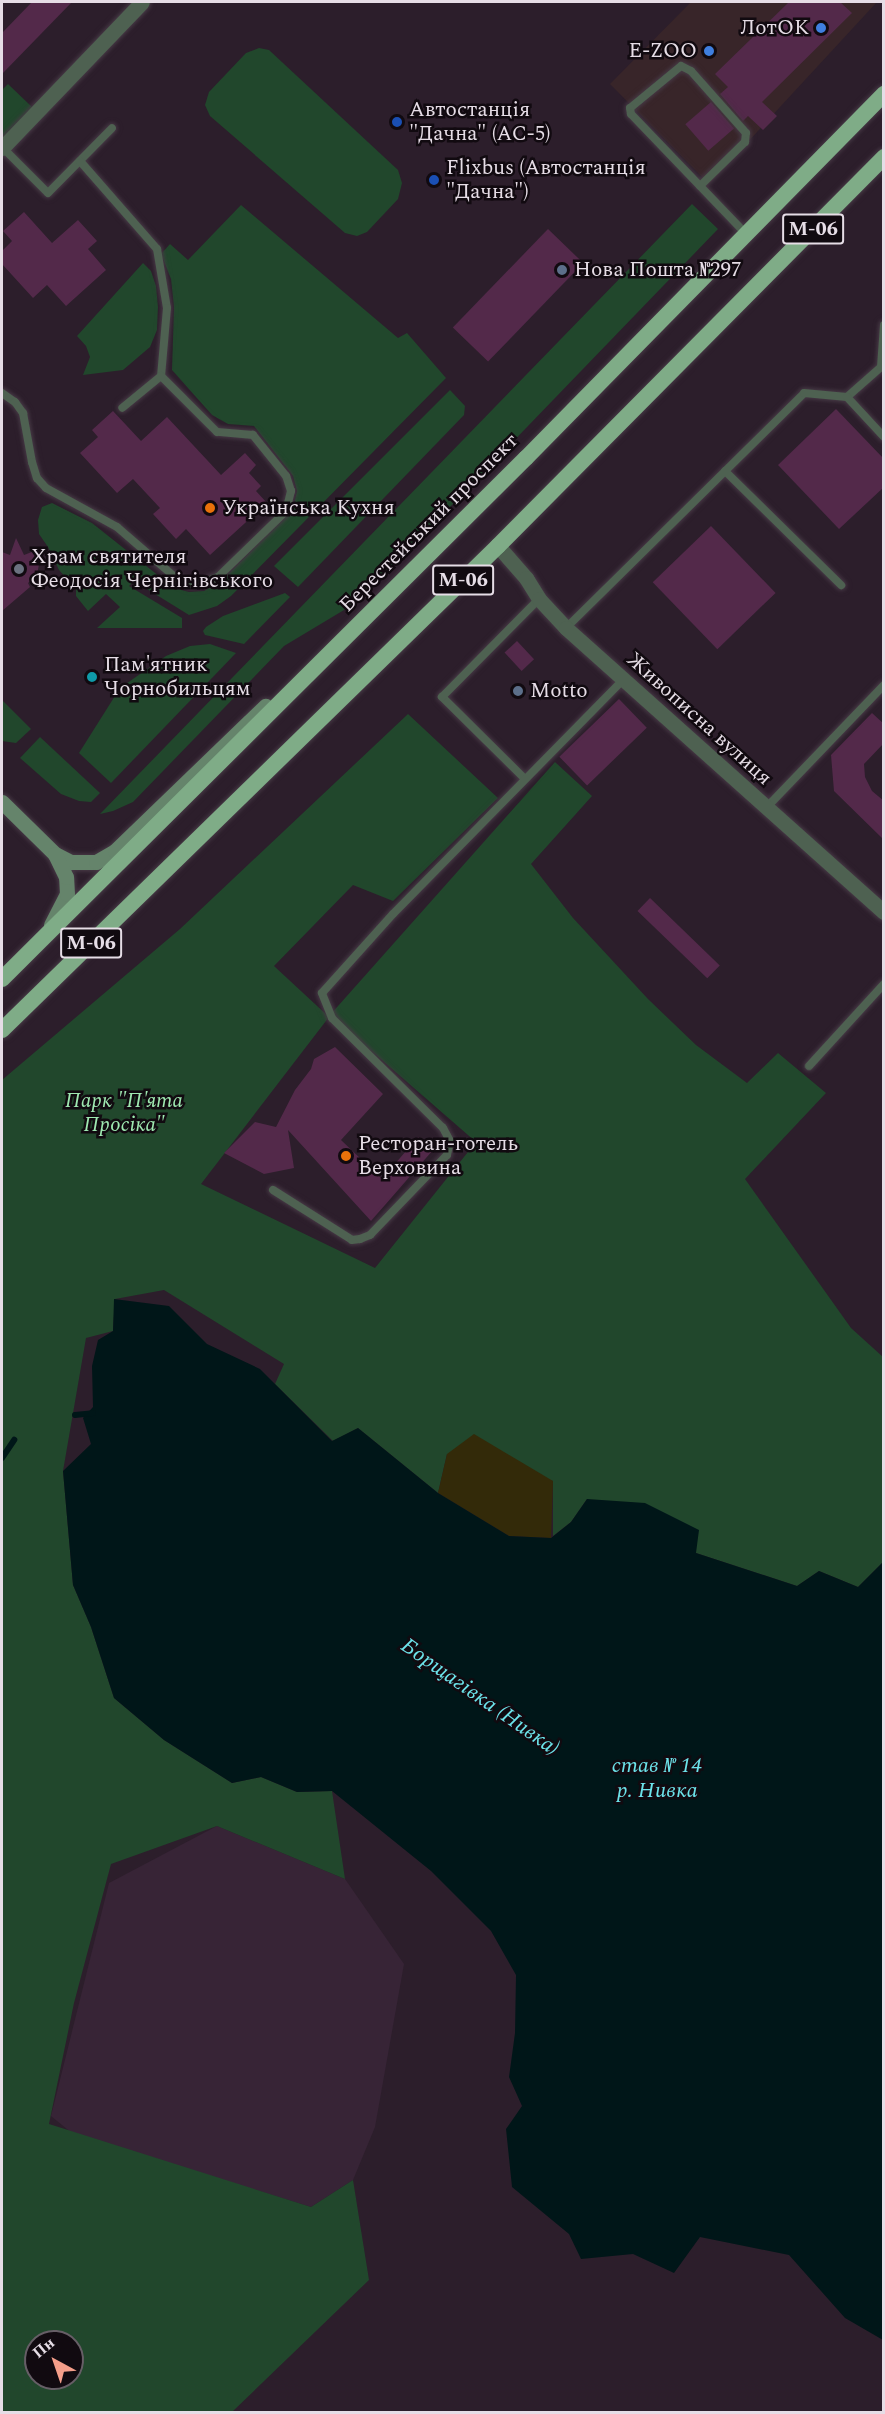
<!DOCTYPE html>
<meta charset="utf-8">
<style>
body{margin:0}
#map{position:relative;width:885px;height:2414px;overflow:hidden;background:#2c1e2b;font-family:Spectral,serif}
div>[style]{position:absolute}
.commercial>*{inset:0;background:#382529}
.built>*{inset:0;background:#372436}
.green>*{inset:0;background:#21472c}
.sand>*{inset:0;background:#332a09}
.water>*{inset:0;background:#001618}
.stream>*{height:6px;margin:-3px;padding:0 3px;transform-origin:3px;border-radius:3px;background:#001618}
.building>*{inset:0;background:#53294a;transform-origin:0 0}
.roads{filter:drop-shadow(0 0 2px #463945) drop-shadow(0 0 2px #463945)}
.service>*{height:8px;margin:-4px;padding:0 4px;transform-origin:4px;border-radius:4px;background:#4e6151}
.minor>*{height:15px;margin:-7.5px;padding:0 7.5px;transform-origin:7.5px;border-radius:7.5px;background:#4e6151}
.secondary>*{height:15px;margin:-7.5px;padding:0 7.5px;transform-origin:7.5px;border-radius:7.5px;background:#65846b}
.trunk>*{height:16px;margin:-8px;padding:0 8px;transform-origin:8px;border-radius:8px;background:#7fac87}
.dots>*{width:16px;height:16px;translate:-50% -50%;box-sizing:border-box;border:3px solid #110a10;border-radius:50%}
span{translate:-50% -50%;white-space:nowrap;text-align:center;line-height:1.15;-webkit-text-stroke:5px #110a10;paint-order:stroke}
.shield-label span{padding:2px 4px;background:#110a10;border:2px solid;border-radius:4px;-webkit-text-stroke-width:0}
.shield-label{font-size:20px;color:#e6dde6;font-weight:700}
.poi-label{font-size:21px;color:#e6dde6}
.right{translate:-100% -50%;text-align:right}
.left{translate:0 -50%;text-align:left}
.street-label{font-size:21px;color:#e6dde6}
.park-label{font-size:21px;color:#9fe9b1;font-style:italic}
.water-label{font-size:22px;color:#6ce3ea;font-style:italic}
.frame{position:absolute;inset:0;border:3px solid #e6dde6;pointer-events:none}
.north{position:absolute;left:24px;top:2330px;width:60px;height:60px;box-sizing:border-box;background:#110a10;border:2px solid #665e66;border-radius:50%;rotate:320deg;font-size:16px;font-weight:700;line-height:24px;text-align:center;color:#e6dde6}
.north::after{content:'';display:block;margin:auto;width:21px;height:27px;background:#f49e8a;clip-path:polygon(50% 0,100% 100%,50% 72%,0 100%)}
</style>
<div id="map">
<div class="commercial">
<div style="clip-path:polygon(691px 2px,877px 2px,709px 184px,610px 84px)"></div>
</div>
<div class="built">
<div style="clip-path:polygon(217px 1826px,345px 1879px,404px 1964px,375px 2127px,353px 2180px,311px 2207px,73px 2134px,51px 2116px,109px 1883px)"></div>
</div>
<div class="green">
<div style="clip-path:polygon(259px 48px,269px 50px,398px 170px,402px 183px,398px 199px,367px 232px,357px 236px,345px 233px,210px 116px,205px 105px,209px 92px,246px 53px)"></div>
<div style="clip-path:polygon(8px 84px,32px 107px,2px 139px,2px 90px)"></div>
<div style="clip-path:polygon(692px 204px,718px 229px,370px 590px,349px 607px,284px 646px,133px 802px,113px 811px,100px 814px)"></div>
<div style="clip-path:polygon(241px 205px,398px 338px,407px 333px,446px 378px,231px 596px,217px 606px,189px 615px,134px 581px,129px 586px,182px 618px,182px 628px,97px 628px,120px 607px,106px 594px,88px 611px,76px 596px,76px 589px,59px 570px,48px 547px,39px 534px,38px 520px,42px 507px,52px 503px,92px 523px,174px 588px,189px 592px,204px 591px,221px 581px,288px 515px,294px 504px,297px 491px,293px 476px,254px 426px,228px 424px,212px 415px,172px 370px,174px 307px,171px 279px,161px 254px,170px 244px,188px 260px)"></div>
<div style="clip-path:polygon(143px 263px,151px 271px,156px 286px,158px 307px,157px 330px,150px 347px,123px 370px,83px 375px,90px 357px,86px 346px,77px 336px)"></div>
<div style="clip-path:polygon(450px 390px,465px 406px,464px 415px,298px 587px,274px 566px)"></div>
<div style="clip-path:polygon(285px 593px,290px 597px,244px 644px,205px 635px,203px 631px,206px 627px,223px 616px)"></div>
<div style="clip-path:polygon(210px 644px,236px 653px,111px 783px,79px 753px,120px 688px,166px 656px,190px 646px)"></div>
<div style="clip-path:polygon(2px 700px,31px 729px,16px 743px,2px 741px)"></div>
<div style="clip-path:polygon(evenodd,408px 714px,498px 798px,393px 901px,353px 885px,274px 966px,329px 1017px,201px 1184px,375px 1268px,476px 1142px,330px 1015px,555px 762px,592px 796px,531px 864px,573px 918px,648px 999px,696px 1045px,747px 1083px,778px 1053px,826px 1093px,745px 1179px,851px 1328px,883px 1357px,883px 1562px,858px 1587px,819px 1571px,797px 1586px,696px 1553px,587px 1499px,571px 1522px,553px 1536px,553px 1481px,447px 1454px,438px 1493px,358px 1428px,333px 1441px,275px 1384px,284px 1364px,164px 1290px,115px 1299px,113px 1331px,86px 1338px,63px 1471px,73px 1585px,91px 1627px,114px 1698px,164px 1740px,232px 1783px,261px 1777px,297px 1792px,332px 1791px,345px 1879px,217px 1826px,111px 1864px,74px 2003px,49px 2124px,311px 2207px,353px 2180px,369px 2280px,232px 2412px,2px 2412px,2px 1080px,180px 929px,408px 714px,36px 2342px,72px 2342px,72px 2378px,36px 2378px,36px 2342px)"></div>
<div style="clip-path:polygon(40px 737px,100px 793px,91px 802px,79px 801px,61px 794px,20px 758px)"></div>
</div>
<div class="sand">
<div style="clip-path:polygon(474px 1434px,553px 1481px,551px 1538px,509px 1536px,438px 1493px,447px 1454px)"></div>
</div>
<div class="water">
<div style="clip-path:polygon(114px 1299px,169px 1306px,207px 1344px,260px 1369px,332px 1441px,358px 1428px,438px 1493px,509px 1536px,551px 1538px,571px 1522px,587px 1499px,645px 1503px,699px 1530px,696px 1553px,797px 1586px,819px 1571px,858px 1587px,883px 1562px,883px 2340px,845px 2318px,789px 2255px,700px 2237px,674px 2273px,633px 2254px,581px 2259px,569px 2234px,512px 2187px,506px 2129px,522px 2106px,509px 2077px,515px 2033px,516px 1975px,491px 1931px,431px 1871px,332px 1791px,297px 1792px,261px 1777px,232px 1783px,164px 1740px,114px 1698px,91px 1627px,73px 1585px,63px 1471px,91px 1444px,83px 1418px,93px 1407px,92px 1366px,98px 1340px,113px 1331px)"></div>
</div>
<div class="stream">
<div style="left:75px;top:1415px;width:18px;rotate:-6deg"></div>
<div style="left:2px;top:1458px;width:22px;rotate:-56deg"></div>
</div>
<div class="building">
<div style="clip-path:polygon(32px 2px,72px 2px,2px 74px,2px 33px)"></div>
<div style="clip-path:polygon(789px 2px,840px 2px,852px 13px,762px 102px,777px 116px,763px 130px,748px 116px,743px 121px,720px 94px,728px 87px,715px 74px)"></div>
<div style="left:711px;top:102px;width:35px;height:34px;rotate:49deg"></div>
<div style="clip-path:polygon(24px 212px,52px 243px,78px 220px,97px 241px,88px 249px,106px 270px,66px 306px,47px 285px,33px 298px,2px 264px,2px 251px,12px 241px,3px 231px)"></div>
<div style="left:548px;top:229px;width:49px;height:137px;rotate:44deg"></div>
<div style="clip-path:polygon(836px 409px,884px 459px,884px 487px,839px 529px,778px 465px)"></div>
<div style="clip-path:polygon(113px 411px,141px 441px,167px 417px,221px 475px,245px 453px,256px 465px,249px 473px,261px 486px,256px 491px,267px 503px,210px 555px,186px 529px,176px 539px,153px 514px,160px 508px,133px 479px,117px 493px,80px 453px,98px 437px,92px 430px)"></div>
<div style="left:711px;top:526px;width:93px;height:81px;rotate:46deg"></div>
<div style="clip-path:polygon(16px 538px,24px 555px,42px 548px,37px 575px,28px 583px,30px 587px,2px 611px,2px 552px,10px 555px)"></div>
<div style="left:517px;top:641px;width:25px;height:17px;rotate:47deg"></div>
<div style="left:619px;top:699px;width:40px;height:83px;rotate:46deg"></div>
<div style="clip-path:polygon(872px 713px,884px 724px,884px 743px,864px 764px,865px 777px,872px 791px,884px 801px,884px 840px,834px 791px,831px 755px)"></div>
<div style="left:650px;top:898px;width:97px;height:18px;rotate:44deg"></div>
<div style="clip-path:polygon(335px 1047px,383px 1094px,341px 1140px,382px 1179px,418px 1137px,433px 1150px,371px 1221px,288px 1130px,294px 1168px,264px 1174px,224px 1153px,255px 1122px,276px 1127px,295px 1090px,311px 1069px,314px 1059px)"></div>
</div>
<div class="roads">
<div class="service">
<div style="left:2px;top:147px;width:65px;rotate:45deg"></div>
<div style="left:48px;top:193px;width:91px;rotate:-45.4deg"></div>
<div style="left:80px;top:161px;width:117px;rotate:48.8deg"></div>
<div style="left:157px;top:249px;width:60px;rotate:80.4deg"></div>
<div style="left:167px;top:308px;width:68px;rotate:95deg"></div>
<div style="left:700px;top:186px;width:63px;rotate:-44.4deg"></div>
<div style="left:745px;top:142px;width:9px;rotate:-84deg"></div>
<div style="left:746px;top:133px;width:83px;rotate:-131.6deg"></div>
<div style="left:691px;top:71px;width:11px;rotate:-153deg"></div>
<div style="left:681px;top:66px;width:66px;rotate:140.5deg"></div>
<div style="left:630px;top:108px;width:6px;rotate:81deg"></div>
<div style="left:631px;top:114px;width:168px;rotate:46.2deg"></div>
<div style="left:2px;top:393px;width:16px;rotate:35deg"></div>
<div style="left:15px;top:402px;width:14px;rotate:54deg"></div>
<div style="left:23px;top:413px;width:50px;rotate:79.6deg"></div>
<div style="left:32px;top:462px;width:17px;rotate:73deg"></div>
<div style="left:37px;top:478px;width:13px;rotate:48deg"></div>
<div style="left:46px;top:488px;width:81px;rotate:28.8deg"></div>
<div style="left:117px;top:527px;width:78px;rotate:40.8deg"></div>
<div style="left:176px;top:578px;width:15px;rotate:23deg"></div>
<div style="left:190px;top:584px;width:13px;rotate:-4deg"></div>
<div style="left:203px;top:583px;width:16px;rotate:-22deg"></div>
<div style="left:218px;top:577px;width:95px;rotate:-44.1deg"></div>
<div style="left:286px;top:511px;width:21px;rotate:-76deg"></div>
<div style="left:291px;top:491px;width:16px;rotate:-108deg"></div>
<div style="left:286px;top:476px;width:53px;rotate:-128.8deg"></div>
<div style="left:253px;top:435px;width:36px;rotate:-175deg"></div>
<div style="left:217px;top:432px;width:79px;rotate:-135deg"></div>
<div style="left:161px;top:376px;width:50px;rotate:140.6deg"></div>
<div style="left:847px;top:397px;width:45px;rotate:-41.4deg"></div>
<div style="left:881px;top:367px;width:42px;rotate:-85.9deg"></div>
<div style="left:725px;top:471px;width:163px;rotate:44.5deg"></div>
<div style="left:566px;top:628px;width:334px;rotate:-44.6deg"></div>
<div style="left:804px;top:393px;width:43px;rotate:5.3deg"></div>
<div style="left:847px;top:397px;width:54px;rotate:47.2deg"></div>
<div style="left:525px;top:779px;width:117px;rotate:-135.3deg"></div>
<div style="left:442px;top:697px;width:138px;rotate:-45.3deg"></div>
<div style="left:766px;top:808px;width:170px;rotate:-46.2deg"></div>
<div style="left:809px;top:1066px;width:111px;rotate:-47.6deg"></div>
<div style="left:273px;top:1190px;width:93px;rotate:32.3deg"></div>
<div style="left:352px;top:1240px;width:8px;rotate:-7deg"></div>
<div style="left:360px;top:1239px;width:11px;rotate:-22deg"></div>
<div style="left:370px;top:1235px;width:111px;rotate:-46.1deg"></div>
<div style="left:447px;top:1155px;width:14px;rotate:-78deg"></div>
<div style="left:450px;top:1141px;width:15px;rotate:-118deg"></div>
<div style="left:443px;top:1128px;width:156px;rotate:-135.3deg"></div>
<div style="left:332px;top:1018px;width:27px;rotate:-112deg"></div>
<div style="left:322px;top:993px;width:106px;rotate:-48.1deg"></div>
<div style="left:393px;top:914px;width:328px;rotate:-45.5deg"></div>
</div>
<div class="minor">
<div style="left:2px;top:148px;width:202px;rotate:-46.2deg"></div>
<div style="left:498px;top:546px;width:43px;rotate:48.8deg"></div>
<div style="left:526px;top:578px;width:25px;rotate:58deg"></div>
<div style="left:539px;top:599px;width:40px;rotate:47deg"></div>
<div style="left:566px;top:628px;width:426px;rotate:41.8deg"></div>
</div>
<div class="secondary">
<div style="left:2px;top:802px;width:74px;rotate:44.5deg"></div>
<div style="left:55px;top:854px;width:18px;rotate:27deg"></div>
<div style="left:71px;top:862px;width:25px"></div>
<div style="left:96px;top:862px;width:22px;rotate:-30deg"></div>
<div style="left:115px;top:851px;width:209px;rotate:-44deg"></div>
<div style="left:51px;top:925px;width:35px;rotate:-63deg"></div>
<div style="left:67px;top:894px;width:17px;rotate:-93deg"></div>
<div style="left:66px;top:877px;width:25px;rotate:-116deg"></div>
</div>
<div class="trunk">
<div style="left:2px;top:979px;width:739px;rotate:-44.84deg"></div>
<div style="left:526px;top:458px;width:511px;rotate:-45.48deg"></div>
<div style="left:2px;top:1030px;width:693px;rotate:-44.3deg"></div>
<div style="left:498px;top:546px;width:548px;rotate:-45.22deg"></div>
</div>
</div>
<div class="dots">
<div style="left:821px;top:28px;background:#3f7fe0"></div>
<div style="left:709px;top:51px;background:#3f7fe0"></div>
<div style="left:397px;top:122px;background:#1a4fb4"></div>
<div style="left:434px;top:180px;background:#1a4fb4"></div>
<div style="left:562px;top:270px;background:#5c6f8a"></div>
<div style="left:210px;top:508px;background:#e8710a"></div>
<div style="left:19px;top:569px;background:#6b7280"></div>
<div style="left:92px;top:677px;background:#0f9aa8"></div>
<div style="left:518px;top:691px;background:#5c6f8a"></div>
<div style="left:346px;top:1156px;background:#e8710a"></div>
</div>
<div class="shield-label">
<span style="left:813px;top:229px">М-06</span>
<span style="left:463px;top:580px">М-06</span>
<span style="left:91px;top:943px">М-06</span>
</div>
<div class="poi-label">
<span class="right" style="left:809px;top:28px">ЛотОК</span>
<span class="right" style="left:697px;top:51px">E-ZOO</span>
<span class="left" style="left:409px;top:122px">Автостанція<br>"Дачна" (АС-5)</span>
<span class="left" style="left:446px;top:180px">Flixbus (Автостанція<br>"Дачна")</span>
<span class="left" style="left:574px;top:270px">Нова Пошта №297</span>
<span class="left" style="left:222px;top:508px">Українська Кухня</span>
<span class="left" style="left:31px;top:569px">Храм святителя<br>Феодосія Чернігівського</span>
<span class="left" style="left:104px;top:677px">Пам'ятник<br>Чорнобильцям</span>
<span class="left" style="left:530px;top:691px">Motto</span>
<span class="left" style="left:358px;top:1156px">Ресторан-готель<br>Верховина</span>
</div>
<div class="street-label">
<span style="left:429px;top:523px;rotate:-45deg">Берестейський проспект</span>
<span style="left:699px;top:719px;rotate:42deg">Живописна вулиця</span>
</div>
<div class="park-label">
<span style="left:124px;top:1113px">Парк "П'ята<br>Просіка"</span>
</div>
<div class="water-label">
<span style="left:480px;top:1697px;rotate:35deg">Борщагівка (Нивка)</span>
<span style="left:657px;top:1778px">став № 14<br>р. Нивка</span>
</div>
<div class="frame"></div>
<div class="north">Пн</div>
</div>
